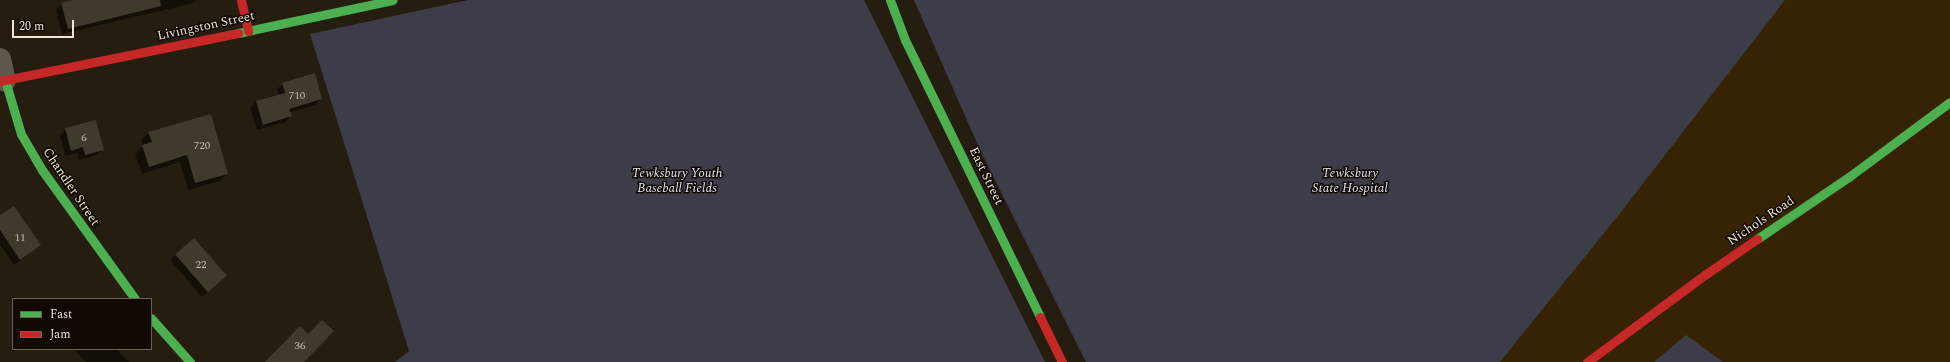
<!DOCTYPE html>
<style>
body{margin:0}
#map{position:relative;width:1950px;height:362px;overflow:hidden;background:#251d0f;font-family:Spectral,serif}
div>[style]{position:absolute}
.built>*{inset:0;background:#352304}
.green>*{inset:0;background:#3d3d49}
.shadow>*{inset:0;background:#0007}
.building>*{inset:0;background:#3f392e;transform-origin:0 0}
.street>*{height:22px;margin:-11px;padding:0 11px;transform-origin:11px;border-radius:11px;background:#5d574d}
.fast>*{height:9px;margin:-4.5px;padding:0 4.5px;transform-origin:4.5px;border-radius:4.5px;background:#4caf50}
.jam>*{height:9px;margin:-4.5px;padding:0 4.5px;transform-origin:4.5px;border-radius:4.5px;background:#c62828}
span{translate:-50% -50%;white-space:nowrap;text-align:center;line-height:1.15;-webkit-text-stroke:3px #110a03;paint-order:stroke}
.number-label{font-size:11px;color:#c3b9ab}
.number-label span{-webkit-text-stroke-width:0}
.street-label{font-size:13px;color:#efe4d5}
.park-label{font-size:13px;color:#dfe1f6;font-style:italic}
.legend{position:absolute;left:12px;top:298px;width:140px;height:52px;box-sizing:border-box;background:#110a03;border:1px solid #6a6157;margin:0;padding:5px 7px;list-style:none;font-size:12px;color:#efe4d5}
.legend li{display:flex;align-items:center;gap:8px;height:20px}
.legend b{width:20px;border:1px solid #6a6157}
.scale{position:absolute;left:12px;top:20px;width:62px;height:18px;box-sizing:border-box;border:2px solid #efe4d5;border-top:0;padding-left:5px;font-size:12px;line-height:14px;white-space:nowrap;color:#efe4d5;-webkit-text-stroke:3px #110a03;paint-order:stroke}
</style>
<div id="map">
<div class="built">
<div style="clip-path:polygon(914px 0,1950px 0,1950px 362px,1086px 362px,981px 152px)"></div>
</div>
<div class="green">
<div style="clip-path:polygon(468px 0,864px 0,1045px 362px,395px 362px,409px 351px,310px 34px)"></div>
<div style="clip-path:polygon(914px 0,1785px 0,1621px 212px,1500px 362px,1086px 362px,981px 152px)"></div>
<div style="clip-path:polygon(1686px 335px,1723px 362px,1654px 362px)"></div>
</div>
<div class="shadow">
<div style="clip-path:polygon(77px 0,197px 0,194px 3px,62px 34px,56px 10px,62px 4px)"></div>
<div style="clip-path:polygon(283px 84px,321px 99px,315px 105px,290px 112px,291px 116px,285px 122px,257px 130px,250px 108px,256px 102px,279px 96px,277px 89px)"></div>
<div style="clip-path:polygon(66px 129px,103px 149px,97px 155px,79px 160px,77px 153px,65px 156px,60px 135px)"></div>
<div style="clip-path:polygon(149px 133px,227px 174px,220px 181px,188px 190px,180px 162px,142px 174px,135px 154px,143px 146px,141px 140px)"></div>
<div style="clip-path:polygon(0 217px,40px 245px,14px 265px,0 245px)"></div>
<div style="clip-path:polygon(176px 254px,220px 281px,202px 297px,170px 260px)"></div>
<div style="clip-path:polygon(74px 349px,117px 349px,129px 362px,86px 362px)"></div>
</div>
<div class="building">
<div style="clip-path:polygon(73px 0,160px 0,161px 6px,68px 29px,61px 3px)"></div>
<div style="clip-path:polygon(315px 73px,322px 99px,289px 109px,292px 116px,263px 125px,256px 101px,285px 93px,282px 83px)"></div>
<div style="clip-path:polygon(211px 114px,228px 174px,195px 183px,187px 155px,149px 167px,142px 145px,152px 142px,148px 132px)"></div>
<div style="clip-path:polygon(96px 120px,104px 150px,85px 155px,83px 147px,71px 151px,65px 128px)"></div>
<div style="clip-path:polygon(14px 206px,41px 245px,20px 260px,0 230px,0 215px)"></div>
<div style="left:194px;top:238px;width:50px;height:25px;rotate:49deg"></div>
<div style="clip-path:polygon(322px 320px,334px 331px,304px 362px,265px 362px,300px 326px,308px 334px)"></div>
</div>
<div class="street">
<div style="left:0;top:59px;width:22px;rotate:77deg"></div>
</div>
<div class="fast">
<div style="left:890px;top:0;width:43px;rotate:69.4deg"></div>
<div style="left:905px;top:40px;width:308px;rotate:64deg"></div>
<div style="left:238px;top:33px;width:158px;rotate:-12deg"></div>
<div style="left:5px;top:80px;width:56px;rotate:73.5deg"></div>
<div style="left:21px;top:134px;width:42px;rotate:59.7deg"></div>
<div style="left:42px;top:170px;width:159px;rotate:54.2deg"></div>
<div style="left:1757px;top:239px;width:112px;rotate:-34.1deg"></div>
<div style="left:1850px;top:176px;width:124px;rotate:-36.5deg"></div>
<div style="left:151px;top:318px;width:59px;rotate:48.4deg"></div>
</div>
<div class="jam">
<div style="left:241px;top:0;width:32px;rotate:77deg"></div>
<div style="left:0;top:81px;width:243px;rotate:-11.4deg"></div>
<div style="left:1040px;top:317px;width:50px;rotate:63.9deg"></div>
<div style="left:1587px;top:362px;width:148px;rotate:-36.5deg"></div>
<div style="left:1706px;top:274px;width:62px;rotate:-34.5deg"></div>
</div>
<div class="number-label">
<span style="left:297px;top:96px">710</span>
<span style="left:84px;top:138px">6</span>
<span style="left:202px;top:146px">720</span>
<span style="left:20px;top:238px">11</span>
<span style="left:201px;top:265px">22</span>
<span style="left:300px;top:346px">36</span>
</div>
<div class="street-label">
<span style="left:206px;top:26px;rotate:-12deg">Livingston Street</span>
<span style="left:986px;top:176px;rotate:64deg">East Street</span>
<span style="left:71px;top:187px;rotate:56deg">Chandler Street</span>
<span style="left:1761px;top:221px;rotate:-34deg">Nichols Road</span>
</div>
<div class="park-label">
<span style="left:677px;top:181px">Tewksbury Youth<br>Baseball Fields</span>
<span style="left:1350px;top:181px">Tewksbury<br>State Hospital</span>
</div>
<ul class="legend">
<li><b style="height:5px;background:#4caf50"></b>Fast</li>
<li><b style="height:5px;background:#c62828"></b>Jam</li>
</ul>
<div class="scale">20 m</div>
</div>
